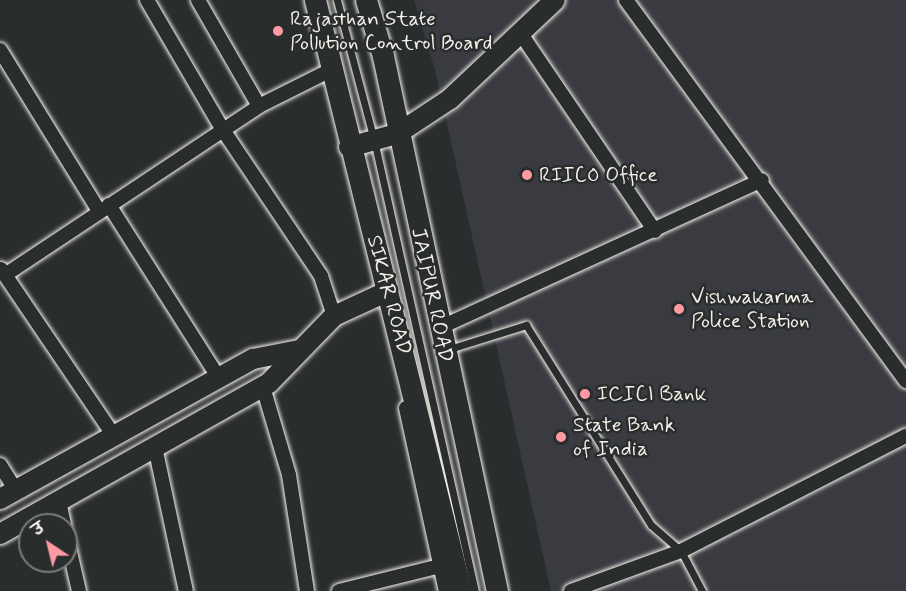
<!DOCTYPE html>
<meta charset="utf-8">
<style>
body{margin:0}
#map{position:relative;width:906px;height:591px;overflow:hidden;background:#2a2d2e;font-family:Mynerve,"Playpen Sans Deva",sans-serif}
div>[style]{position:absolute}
.built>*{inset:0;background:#3a3b41}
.roads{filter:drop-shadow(0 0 2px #f4f1e8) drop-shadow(0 0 2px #f4f1e8)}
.lane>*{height:7px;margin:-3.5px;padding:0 3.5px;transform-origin:3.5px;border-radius:3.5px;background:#2a2d2e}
.street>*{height:14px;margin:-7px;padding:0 7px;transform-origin:7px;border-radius:7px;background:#2a2d2e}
.secondary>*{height:20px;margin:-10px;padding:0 10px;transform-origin:10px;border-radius:10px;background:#2a2d2e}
.primary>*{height:21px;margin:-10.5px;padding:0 10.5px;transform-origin:10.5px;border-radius:10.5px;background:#2a2d2e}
.dots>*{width:16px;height:16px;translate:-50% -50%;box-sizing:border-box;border:3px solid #2a2d2e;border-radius:50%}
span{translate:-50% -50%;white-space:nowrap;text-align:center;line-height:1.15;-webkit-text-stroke:5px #2a2d2e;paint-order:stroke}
.poi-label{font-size:21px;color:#f4f1e8}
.left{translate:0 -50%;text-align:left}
.street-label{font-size:21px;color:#f4f1e8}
.north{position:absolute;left:18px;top:513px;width:60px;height:60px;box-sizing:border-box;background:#2a2d2e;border:2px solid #7b7b78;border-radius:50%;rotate:325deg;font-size:16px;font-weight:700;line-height:24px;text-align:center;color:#f4f1e8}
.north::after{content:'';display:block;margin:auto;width:21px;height:27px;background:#ff9aa2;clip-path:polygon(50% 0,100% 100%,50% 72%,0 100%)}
</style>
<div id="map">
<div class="built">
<div style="clip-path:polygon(414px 0,906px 0,906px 591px,551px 591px,435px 70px)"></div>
</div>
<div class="roads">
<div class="lane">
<div style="left:337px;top:0;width:145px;rotate:75.2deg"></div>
<div style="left:374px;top:140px;width:462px;rotate:77.4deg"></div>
<div style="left:449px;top:349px;width:81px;rotate:-17.3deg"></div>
<div style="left:526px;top:325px;width:236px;rotate:58deg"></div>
<div style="left:651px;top:525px;width:40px;rotate:41deg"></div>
<div style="left:681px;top:551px;width:45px;rotate:62.3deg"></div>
</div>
<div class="street">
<div style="left:147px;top:0;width:151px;rotate:59.7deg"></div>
<div style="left:223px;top:130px;width:176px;rotate:56.1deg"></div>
<div style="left:321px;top:276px;width:42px;rotate:72deg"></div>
<div style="left:198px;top:0;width:122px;rotate:60.1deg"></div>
<div style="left:626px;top:0;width:473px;rotate:53.7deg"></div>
<div style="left:521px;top:34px;width:238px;rotate:55.8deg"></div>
<div style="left:0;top:50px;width:189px;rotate:58.4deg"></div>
<div style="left:109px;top:205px;width:205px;rotate:57.6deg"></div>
<div style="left:1px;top:269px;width:202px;rotate:55.9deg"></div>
<div style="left:5px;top:275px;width:305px;rotate:-33.6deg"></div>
<div style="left:259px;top:106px;width:83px;rotate:-26.6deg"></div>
<div style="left:439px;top:328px;width:355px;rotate:-24.6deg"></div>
<div style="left:263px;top:387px;width:92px;rotate:73.5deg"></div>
<div style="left:289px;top:475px;width:117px;rotate:81.2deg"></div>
<div style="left:406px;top:408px;width:187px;rotate:77.7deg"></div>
<div style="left:155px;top:447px;width:147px;rotate:77.9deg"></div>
<div style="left:0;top:465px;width:31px;rotate:58deg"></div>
<div style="left:59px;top:501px;width:25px;rotate:78deg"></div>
<div style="left:66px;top:534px;width:58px;rotate:77.2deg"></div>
<div style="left:339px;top:591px;width:112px;rotate:-13.9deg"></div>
<div style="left:571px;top:591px;width:117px;rotate:-20deg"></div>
<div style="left:681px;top:551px;width:253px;rotate:-27.1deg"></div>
</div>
<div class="secondary">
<div style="left:349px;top:147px;width:50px;rotate:-15.2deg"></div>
<div style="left:397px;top:134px;width:64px;rotate:-33.4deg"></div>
<div style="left:450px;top:99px;width:144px;rotate:-43.3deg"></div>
<div style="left:0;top:499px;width:289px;rotate:-29deg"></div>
<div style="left:253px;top:359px;width:47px;rotate:-11.1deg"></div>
<div style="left:0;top:534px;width:308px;rotate:-29.3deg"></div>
<div style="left:269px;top:383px;width:93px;rotate:-45.9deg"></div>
<div style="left:334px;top:316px;width:57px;rotate:-24.8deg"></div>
</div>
<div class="primary">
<div style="left:315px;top:0;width:609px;rotate:76.12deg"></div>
<div style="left:366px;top:0;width:59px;rotate:73.1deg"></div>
<div style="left:383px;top:56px;width:547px;rotate:77.97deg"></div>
</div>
</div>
<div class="dots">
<div style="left:278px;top:31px;background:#ff9aa2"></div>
<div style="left:527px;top:175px;background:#ff9aa2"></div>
<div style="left:679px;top:309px;background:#ff9aa2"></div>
<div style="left:585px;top:394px;background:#ff9aa2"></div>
<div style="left:561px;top:437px;background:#ff9aa2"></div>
</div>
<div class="poi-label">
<span class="left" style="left:290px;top:31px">Rajasthan State<br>Pollution Control Board</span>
<span class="left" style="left:539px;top:175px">RIICO Office</span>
<span class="left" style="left:691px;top:309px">Vishwakarma<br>Police Station</span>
<span class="left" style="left:597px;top:394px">ICICI Bank</span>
<span class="left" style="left:573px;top:437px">State Bank<br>of India</span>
</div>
<div class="street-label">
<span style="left:389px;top:295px;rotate:75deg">SIKAR ROAD</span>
<span style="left:432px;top:295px;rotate:78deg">JAIPUR ROAD</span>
</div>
<div class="north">उ</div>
</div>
